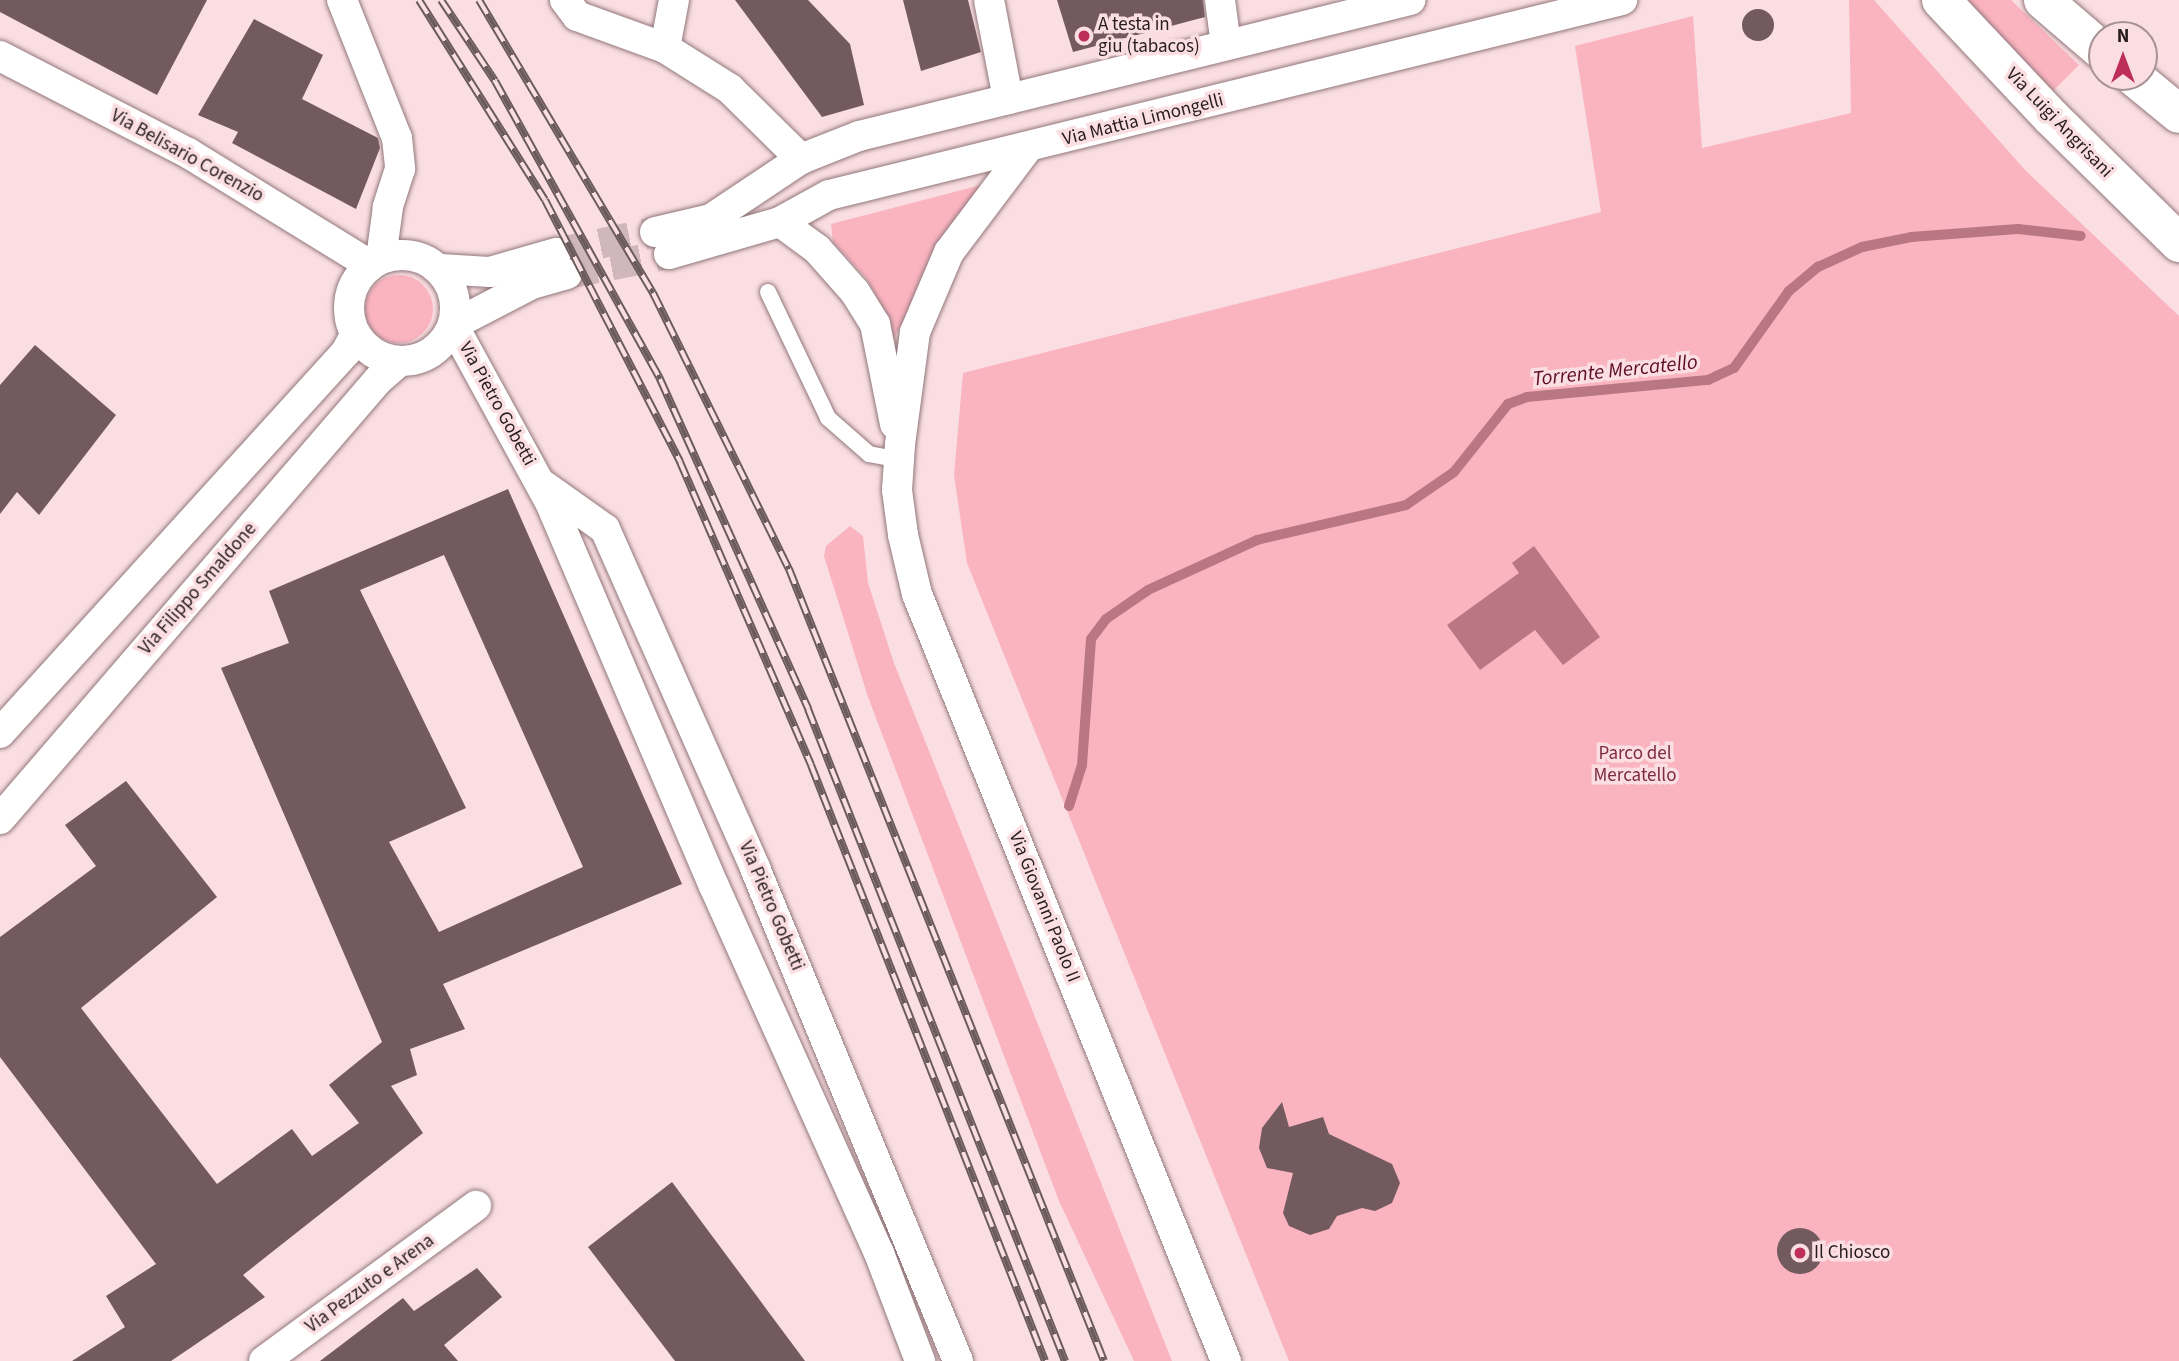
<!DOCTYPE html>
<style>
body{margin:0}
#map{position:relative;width:2179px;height:1361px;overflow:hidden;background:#fadee2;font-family:"Source Sans 3",sans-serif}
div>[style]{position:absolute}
.green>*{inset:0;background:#fab4c0}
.round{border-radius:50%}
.water>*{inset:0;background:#b97783}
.stream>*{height:10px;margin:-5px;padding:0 5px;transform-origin:5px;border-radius:5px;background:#b97783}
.building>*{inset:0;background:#725a5e}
.minor-tunnel>*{height:30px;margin-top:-15px;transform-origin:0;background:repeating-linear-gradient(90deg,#d0b7bb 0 30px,transparent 0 45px)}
.roads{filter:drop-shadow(0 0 2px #91777b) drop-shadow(0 0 2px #91777b)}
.service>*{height:16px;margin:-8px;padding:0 8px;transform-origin:8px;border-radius:8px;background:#fff}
.minor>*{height:30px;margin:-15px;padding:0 15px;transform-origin:15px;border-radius:15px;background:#fff}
.minor>.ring{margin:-15px;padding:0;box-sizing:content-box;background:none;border:30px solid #fff;border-radius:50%}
.tertiary>*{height:38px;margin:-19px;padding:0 19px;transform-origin:19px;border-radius:19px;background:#fff}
.rail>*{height:8px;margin-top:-4px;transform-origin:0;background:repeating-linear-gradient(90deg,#fadee2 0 16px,#6b5b5d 0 32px);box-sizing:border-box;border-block:2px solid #6b5b5d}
.dots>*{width:19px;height:19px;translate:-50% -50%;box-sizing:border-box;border:4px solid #fadee2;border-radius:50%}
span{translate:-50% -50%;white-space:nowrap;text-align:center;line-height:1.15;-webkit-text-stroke:7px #fadee2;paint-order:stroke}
.poi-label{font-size:19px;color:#271d1e}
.left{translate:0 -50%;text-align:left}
.street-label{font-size:19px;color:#271d1e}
.park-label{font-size:19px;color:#7e2d41}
.water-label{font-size:21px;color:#5d0b26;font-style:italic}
.north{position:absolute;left:2088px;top:21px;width:70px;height:70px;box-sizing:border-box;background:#fadee2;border:2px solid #a69194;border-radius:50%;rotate:0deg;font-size:19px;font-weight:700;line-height:28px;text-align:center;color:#271d1e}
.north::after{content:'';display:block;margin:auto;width:24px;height:32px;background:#bd2e59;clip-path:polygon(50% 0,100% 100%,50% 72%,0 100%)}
</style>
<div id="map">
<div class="green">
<div style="clip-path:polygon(1849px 0,1874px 0,2026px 171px,2179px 316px,2179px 1361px,1289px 1361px,967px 563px,954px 475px,963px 373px,1601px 212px,1575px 46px,1693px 16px,1702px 148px,1851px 113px)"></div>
<div style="clip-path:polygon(1965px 0,2011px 0,2079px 65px,2053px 91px)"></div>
<div style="clip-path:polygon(985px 184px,892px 341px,878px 299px,866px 278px,833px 242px,831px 224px)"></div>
<div class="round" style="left:365px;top:275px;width:68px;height:68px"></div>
<div style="clip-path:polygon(850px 526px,863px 536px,868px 583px,894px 663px,1172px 1361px,1134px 1361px,1059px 1201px,868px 697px,824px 556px,826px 546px)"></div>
</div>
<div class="water">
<div style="clip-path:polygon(1534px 546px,1600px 637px,1563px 665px,1535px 630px,1480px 670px,1447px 625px,1519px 573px,1512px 563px)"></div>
</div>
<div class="stream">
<div style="left:1069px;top:806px;width:43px;rotate:-72.4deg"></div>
<div style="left:1082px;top:765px;width:126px;rotate:-85.9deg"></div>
<div style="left:1091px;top:639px;width:25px;rotate:-53deg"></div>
<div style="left:1106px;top:619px;width:51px;rotate:-34.6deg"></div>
<div style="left:1148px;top:590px;width:120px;rotate:-24.6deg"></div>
<div style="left:1257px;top:540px;width:153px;rotate:-13.2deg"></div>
<div style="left:1406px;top:505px;width:58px;rotate:-34.5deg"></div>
<div style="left:1454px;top:472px;width:87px;rotate:-51.5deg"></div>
<div style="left:1508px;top:404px;width:20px;rotate:-20deg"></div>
<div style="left:1527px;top:397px;width:182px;rotate:-5.4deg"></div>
<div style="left:1708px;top:380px;width:29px;rotate:-25deg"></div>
<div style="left:1734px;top:368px;width:95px;rotate:-54.5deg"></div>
<div style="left:1789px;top:291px;width:38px;rotate:-40deg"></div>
<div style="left:1818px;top:267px;width:48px;rotate:-24.4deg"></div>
<div style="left:1862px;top:247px;width:50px;rotate:-11.5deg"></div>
<div style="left:1911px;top:237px;width:107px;rotate:-4.3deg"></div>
<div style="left:2018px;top:229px;width:63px;rotate:6.3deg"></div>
</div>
<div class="building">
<div style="clip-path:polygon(0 0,207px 0,157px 95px,0 12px)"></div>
<div style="clip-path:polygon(735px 0,808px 0,850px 44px,864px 105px,822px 117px)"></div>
<div style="clip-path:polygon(903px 0,968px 0,981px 52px,921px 71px)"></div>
<div style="clip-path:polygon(1057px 0,1203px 0,1205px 17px,1073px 52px)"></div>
<div class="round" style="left:1742px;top:9px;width:32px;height:32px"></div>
<div style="clip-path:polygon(254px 19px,323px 55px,302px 99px,378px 138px,380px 148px,356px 209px,232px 143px,238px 132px,198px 115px)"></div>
<div style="clip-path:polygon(35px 345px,116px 415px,39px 515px,17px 492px,0 514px,0 385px)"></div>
<div style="clip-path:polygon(evenodd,508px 489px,682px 884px,443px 984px,465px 1029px,410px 1049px,417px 1075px,391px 1086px,423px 1133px,243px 1275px,265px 1297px,171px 1361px,72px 1361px,125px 1327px,106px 1296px,156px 1264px,0 1057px,0 937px,96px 866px,65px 825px,126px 781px,217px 897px,81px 1008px,217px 1184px,292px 1129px,312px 1156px,359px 1123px,329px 1085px,382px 1042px,221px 668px,289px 643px,269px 591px,508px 489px,444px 555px,583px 867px,439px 932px,389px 842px,466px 808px,360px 590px,444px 555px)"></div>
<div style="clip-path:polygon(1282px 1102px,1289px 1127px,1323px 1117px,1329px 1134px,1392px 1164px,1400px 1183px,1392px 1203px,1375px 1211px,1362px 1208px,1337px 1216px,1329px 1229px,1310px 1235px,1289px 1226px,1283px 1213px,1293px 1173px,1267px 1168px,1259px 1148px,1262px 1128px)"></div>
<div style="clip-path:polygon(672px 1182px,805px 1361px,675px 1361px,588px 1247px)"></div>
<div class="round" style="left:1777px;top:1228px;width:46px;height:46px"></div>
<div style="clip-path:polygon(477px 1268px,502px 1297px,444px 1345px,458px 1361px,320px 1361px,403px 1298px,414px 1311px)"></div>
</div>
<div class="minor-tunnel">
<div style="left:556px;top:253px;width:101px;rotate:-12deg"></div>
<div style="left:567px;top:274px;width:104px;rotate:-11.1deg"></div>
</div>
<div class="roads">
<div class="service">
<div style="left:768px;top:292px;width:140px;rotate:64.5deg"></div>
<div style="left:828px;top:418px;width:55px;rotate:41.3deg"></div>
<div style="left:869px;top:454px;width:31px;rotate:11deg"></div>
</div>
<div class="minor">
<div style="left:342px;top:0;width:149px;rotate:68.3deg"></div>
<div style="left:397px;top:138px;width:31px;rotate:84deg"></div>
<div style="left:400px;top:169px;width:40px;rotate:108deg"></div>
<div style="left:388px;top:207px;width:51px;rotate:97.8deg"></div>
<div style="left:565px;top:0;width:20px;rotate:53deg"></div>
<div style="left:577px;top:16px;width:94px;rotate:20deg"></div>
<div style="left:665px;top:48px;width:77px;rotate:32.2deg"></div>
<div style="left:730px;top:89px;width:100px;rotate:44.6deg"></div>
<div style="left:989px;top:0;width:101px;rotate:79.1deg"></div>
<div style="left:1220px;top:0;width:45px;rotate:82.4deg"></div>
<div style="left:665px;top:48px;width:49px;rotate:-79.4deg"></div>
<div style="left:0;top:56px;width:212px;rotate:27.3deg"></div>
<div style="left:188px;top:153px;width:214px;rotate:31.6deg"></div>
<div style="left:1026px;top:150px;width:128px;rotate:127deg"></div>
<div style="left:949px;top:252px;width:87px;rotate:113deg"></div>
<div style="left:915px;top:332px;width:114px;rotate:97.6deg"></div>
<div style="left:900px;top:445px;width:45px;rotate:93.8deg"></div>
<div style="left:897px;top:490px;width:45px;rotate:82.4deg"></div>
<div style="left:903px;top:535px;width:61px;rotate:76.7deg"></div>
<div style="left:917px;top:594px;width:827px;rotate:68.06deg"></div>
<div style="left:780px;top:222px;width:46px;rotate:36.1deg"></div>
<div style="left:817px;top:249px;width:57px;rotate:48.5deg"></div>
<div style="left:855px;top:292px;width:38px;rotate:58deg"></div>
<div style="left:875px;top:324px;width:102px;rotate:78.7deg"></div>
<div style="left:655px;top:232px;width:57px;rotate:-13.1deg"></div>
<div style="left:711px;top:219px;width:108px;rotate:-33.7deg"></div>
<div style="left:801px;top:159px;width:62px;rotate:-21.6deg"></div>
<div style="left:859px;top:136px;width:568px;rotate:-13.86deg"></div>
<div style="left:669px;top:254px;width:116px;rotate:-16.1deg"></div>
<div style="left:780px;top:222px;width:56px;rotate:-28.9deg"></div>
<div style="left:829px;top:195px;width:817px;rotate:-13.82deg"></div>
<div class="ring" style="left:349px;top:255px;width:76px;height:76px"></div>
<div style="left:440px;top:269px;width:50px;rotate:3.4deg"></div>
<div style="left:490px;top:272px;width:69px;rotate:-16.1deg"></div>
<div style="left:567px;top:274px;width:36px;rotate:164deg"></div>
<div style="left:532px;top:284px;width:89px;rotate:152.6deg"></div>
<div style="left:453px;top:325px;width:202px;rotate:61.3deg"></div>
<div style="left:550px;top:502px;width:418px;rotate:66.9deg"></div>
<div style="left:714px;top:886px;width:402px;rotate:65.8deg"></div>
<div style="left:879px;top:1253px;width:116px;rotate:69.2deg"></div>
<div style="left:543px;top:485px;width:76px;rotate:35.4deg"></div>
<div style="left:605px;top:529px;width:371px;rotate:66.1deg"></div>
<div style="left:755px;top:868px;width:533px;rotate:67.62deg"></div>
<div style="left:0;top:733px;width:515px;rotate:-47.76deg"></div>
<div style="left:346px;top:352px;width:19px;rotate:-62deg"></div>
<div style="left:0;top:819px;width:579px;rotate:-49.27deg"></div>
<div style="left:378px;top:380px;width:28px;rotate:-41deg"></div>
<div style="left:264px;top:1361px;width:263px;rotate:-36.2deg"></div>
</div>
<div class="tertiary">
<div style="left:1941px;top:0;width:161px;rotate:46.8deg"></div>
<div style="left:2051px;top:117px;width:180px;rotate:44.5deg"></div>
<div style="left:2043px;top:0;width:78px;rotate:40.8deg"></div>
<div style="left:2134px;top:77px;width:58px;rotate:39.4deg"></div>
</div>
</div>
<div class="rail">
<div style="left:419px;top:0;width:236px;rotate:57.8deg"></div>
<div style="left:545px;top:200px;width:295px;rotate:62.7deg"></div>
<div style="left:680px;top:462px;width:330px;rotate:66.6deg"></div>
<div style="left:811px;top:765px;width:640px;rotate:68.56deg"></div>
<div style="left:441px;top:0;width:97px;rotate:56.3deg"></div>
<div style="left:495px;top:81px;width:341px;rotate:61deg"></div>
<div style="left:660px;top:379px;width:362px;rotate:65.8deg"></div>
<div style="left:808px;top:709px;width:701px;rotate:68.49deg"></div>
<div style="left:479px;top:0;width:341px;rotate:59.3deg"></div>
<div style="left:653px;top:293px;width:308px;rotate:63.8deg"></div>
<div style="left:789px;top:569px;width:852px;rotate:68.31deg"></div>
</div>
<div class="dots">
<div style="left:1084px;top:36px;background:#bd2e59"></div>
<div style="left:1800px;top:1253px;background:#bd2e59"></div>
</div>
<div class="poi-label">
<span class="left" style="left:1098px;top:36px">A testa in<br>giu (tabacos)</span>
<span class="left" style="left:1814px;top:1253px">Il Chiosco</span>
</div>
<div class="street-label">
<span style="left:1143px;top:120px;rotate:-14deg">Via Mattia Limongelli</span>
<span style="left:2059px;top:123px;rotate:46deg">Via Luigi Angrisani</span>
<span style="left:187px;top:156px;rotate:29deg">Via Belisario Corenzio</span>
<span style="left:497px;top:404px;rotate:61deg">Via Pietro Gobetti</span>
<span style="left:198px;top:589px;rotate:-49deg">Via Filippo Smaldone</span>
<span style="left:771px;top:906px;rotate:67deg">Via Pietro Gobetti</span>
<span style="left:1044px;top:907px;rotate:68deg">Via Giovanni Paolo II</span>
<span style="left:370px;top:1284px;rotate:-36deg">Via Pezzuto e Arena</span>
</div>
<div class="park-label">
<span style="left:1635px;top:765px">Parco del<br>Mercatello</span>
</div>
<div class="water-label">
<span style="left:1615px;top:370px;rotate:-6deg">Torrente Mercatello</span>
</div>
<div class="north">N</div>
</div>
